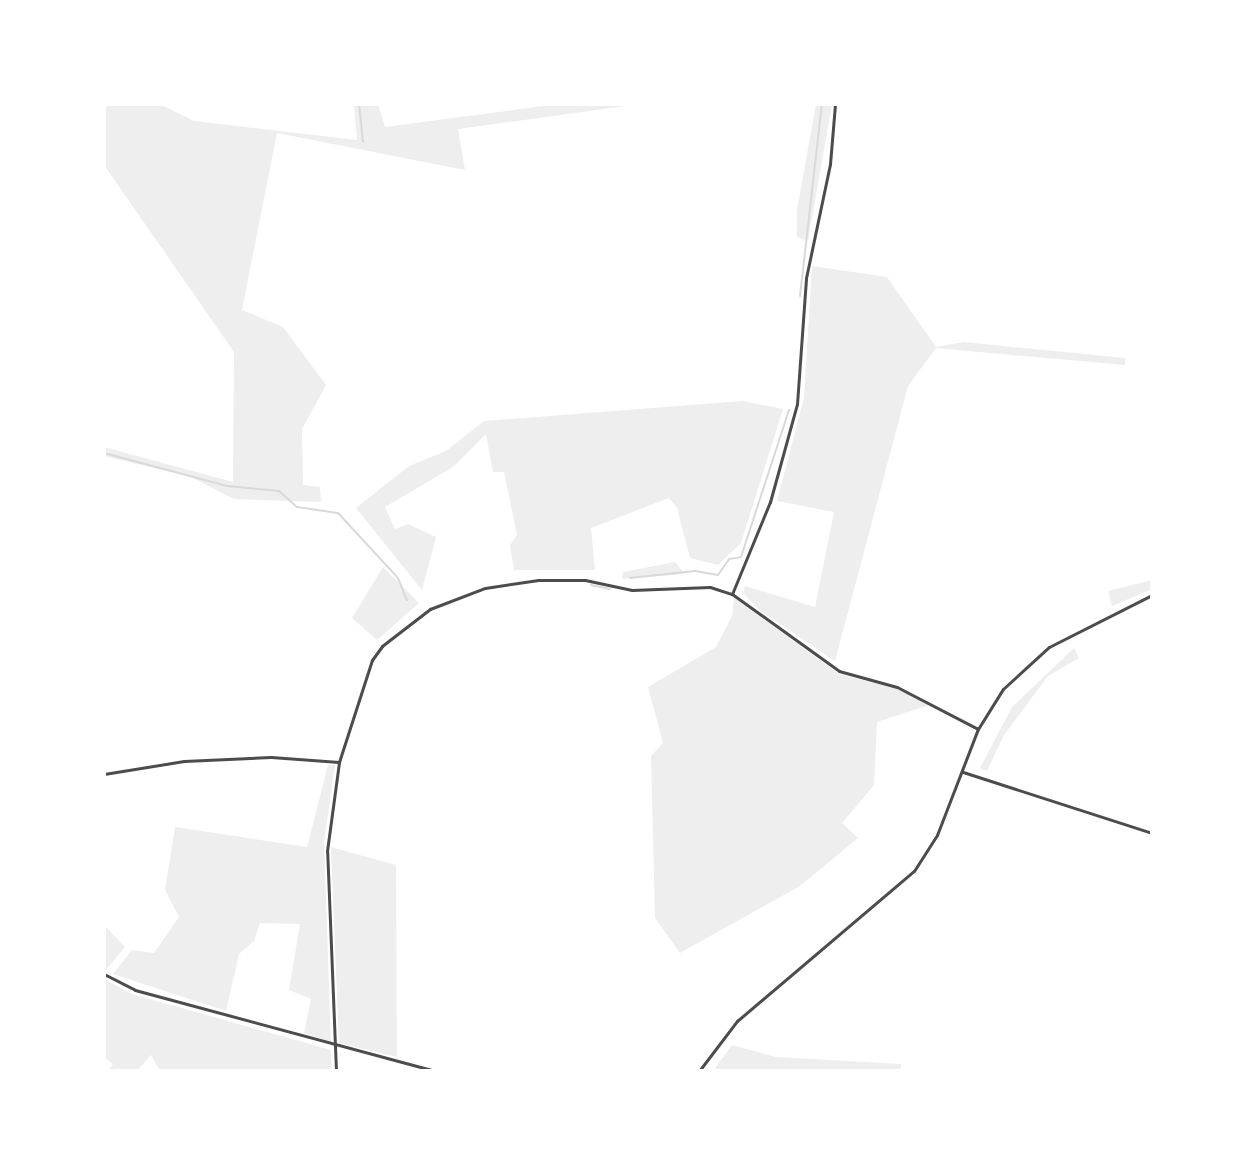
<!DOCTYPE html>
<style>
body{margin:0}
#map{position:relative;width:1256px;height:1175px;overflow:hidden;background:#fff;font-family:Ubuntu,sans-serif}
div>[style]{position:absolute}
.green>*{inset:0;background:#eee}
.stream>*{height:2px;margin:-1px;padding:0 1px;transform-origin:1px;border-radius:1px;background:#d9d9d9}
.minor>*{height:3px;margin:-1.5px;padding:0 1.5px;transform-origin:1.5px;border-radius:1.5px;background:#4c4c4c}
span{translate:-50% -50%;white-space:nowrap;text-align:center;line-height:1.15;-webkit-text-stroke:6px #fff;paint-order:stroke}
.frame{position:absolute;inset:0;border:106px solid #fff;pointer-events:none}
</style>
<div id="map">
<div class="green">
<div style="clip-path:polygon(159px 104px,194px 121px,357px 140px,354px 104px,378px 104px,385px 127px,558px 104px,640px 104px,458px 129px,465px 170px,277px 133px,242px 310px,283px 327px,326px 385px,302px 429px,303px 485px,320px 487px,321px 502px,234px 499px,191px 477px,104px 456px,104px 447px,233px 482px,234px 352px,104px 165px,104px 106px)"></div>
<div style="clip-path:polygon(816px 104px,832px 104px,808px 241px,797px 237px,797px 210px)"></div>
<div style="clip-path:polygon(812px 266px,887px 277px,936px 347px,963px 342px,1125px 358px,1125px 365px,936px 348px,908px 386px,835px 661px,758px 609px,743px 593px,745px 586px,815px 607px,834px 512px,777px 501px,804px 398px)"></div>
<div style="clip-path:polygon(743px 401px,783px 409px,741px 543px,718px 565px,690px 558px,677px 508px,669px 498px,591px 528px,595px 570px,514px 570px,510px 545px,517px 535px,504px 472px,493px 472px,486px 434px,453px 467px,385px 507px,395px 529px,408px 524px,436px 537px,422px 590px,356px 508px,409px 466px,446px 451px,484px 421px)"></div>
<div style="clip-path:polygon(675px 562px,685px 574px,622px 579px,623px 572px)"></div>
<div style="clip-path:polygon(383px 567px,419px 603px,377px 640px,352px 618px)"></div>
<div style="clip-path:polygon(1152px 580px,1152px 589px,1112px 606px,1108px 591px)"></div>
<div style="clip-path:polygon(734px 598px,839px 674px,897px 689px,929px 705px,877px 722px,874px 785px,842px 823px,858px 838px,800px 886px,680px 953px,655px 918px,651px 756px,663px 743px,648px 687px,716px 647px,732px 616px)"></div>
<div style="clip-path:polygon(1074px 648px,1079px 658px,1048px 676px,1004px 735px,987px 771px,980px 768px,1012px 707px)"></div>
<div style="clip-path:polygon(328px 765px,335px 765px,324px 843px,331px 1042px,304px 1033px,311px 999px,289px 990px,300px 924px,260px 923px,254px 941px,239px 954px,226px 1011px,113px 974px,132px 950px,154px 953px,179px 917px,165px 890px,175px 827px,307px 847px)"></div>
<div style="clip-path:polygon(331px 847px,396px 865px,397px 1057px,339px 1043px)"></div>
<div style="clip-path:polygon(104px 925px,125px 947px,106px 970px,104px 968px)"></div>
<div style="clip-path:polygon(104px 979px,132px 994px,331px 1050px,332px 1071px,160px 1071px,151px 1055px,137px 1071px,108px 1071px,113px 1064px,104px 1057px)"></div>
<div style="clip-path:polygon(732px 1045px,776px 1057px,901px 1064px,901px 1071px,713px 1071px)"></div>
</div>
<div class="stream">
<div style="left:359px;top:104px;width:38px;rotate:84deg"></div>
<div style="left:800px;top:296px;width:193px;rotate:-83.5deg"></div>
<div style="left:104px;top:453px;width:127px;rotate:15deg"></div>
<div style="left:227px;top:486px;width:52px;rotate:5.5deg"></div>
<div style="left:279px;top:491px;width:24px;rotate:42deg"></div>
<div style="left:297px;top:507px;width:41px;rotate:8.3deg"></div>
<div style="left:338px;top:513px;width:88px;rotate:47.3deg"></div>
<div style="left:398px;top:578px;width:24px;rotate:68deg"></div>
<div style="left:630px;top:578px;width:65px;rotate:-6.1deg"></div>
<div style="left:695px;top:571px;width:23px;rotate:10deg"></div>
<div style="left:718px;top:575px;width:19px;rotate:-55deg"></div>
<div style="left:729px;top:559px;width:12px;rotate:-9deg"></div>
<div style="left:741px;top:557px;width:155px;rotate:-71.9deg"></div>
<div style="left:591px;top:585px;width:19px;rotate:12deg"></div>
</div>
<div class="minor">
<div style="left:732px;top:594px;width:100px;rotate:-67.6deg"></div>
<div style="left:770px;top:502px;width:102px;rotate:-74.6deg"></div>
<div style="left:797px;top:404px;width:126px;rotate:-85.9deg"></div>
<div style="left:806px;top:278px;width:116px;rotate:-78.1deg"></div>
<div style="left:830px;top:164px;width:60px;rotate:-85.2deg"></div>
<div style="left:963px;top:772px;width:199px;rotate:17.9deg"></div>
<div style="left:104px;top:774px;width:81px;rotate:-9.2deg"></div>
<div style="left:184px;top:761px;width:87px;rotate:-2.6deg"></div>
<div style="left:271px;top:757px;width:68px;rotate:4.2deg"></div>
<div style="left:104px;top:974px;width:35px;rotate:27deg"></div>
<div style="left:135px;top:990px;width:311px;rotate:15.1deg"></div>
<div style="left:336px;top:1071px;width:220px;rotate:-92.3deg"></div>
<div style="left:327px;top:851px;width:90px;rotate:-82.3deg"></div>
<div style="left:339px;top:762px;width:107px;rotate:-72.1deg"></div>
<div style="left:372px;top:660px;width:17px;rotate:-54deg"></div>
<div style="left:382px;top:646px;width:61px;rotate:-37.6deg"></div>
<div style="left:430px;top:609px;width:59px;rotate:-20.9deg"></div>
<div style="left:485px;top:588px;width:54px;rotate:-8.6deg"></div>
<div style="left:538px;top:580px;width:47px"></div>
<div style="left:585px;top:580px;width:48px;rotate:12deg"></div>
<div style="left:632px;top:590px;width:78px;rotate:-2.2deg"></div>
<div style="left:710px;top:587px;width:23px;rotate:18deg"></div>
<div style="left:732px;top:594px;width:132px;rotate:35.7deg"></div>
<div style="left:839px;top:671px;width:60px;rotate:15.4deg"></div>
<div style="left:897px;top:687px;width:91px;rotate:27.4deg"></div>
<div style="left:699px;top:1071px;width:63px;rotate:-52.8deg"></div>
<div style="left:737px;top:1021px;width:232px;rotate:-40.3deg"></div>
<div style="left:914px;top:871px;width:43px;rotate:-57.4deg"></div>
<div style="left:937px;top:835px;width:114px;rotate:-68.9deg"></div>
<div style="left:978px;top:729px;width:47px;rotate:-58deg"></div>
<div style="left:1003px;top:689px;width:62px;rotate:-42.4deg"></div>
<div style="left:1049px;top:647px;width:115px;rotate:-26.8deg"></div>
</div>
<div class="frame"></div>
</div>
